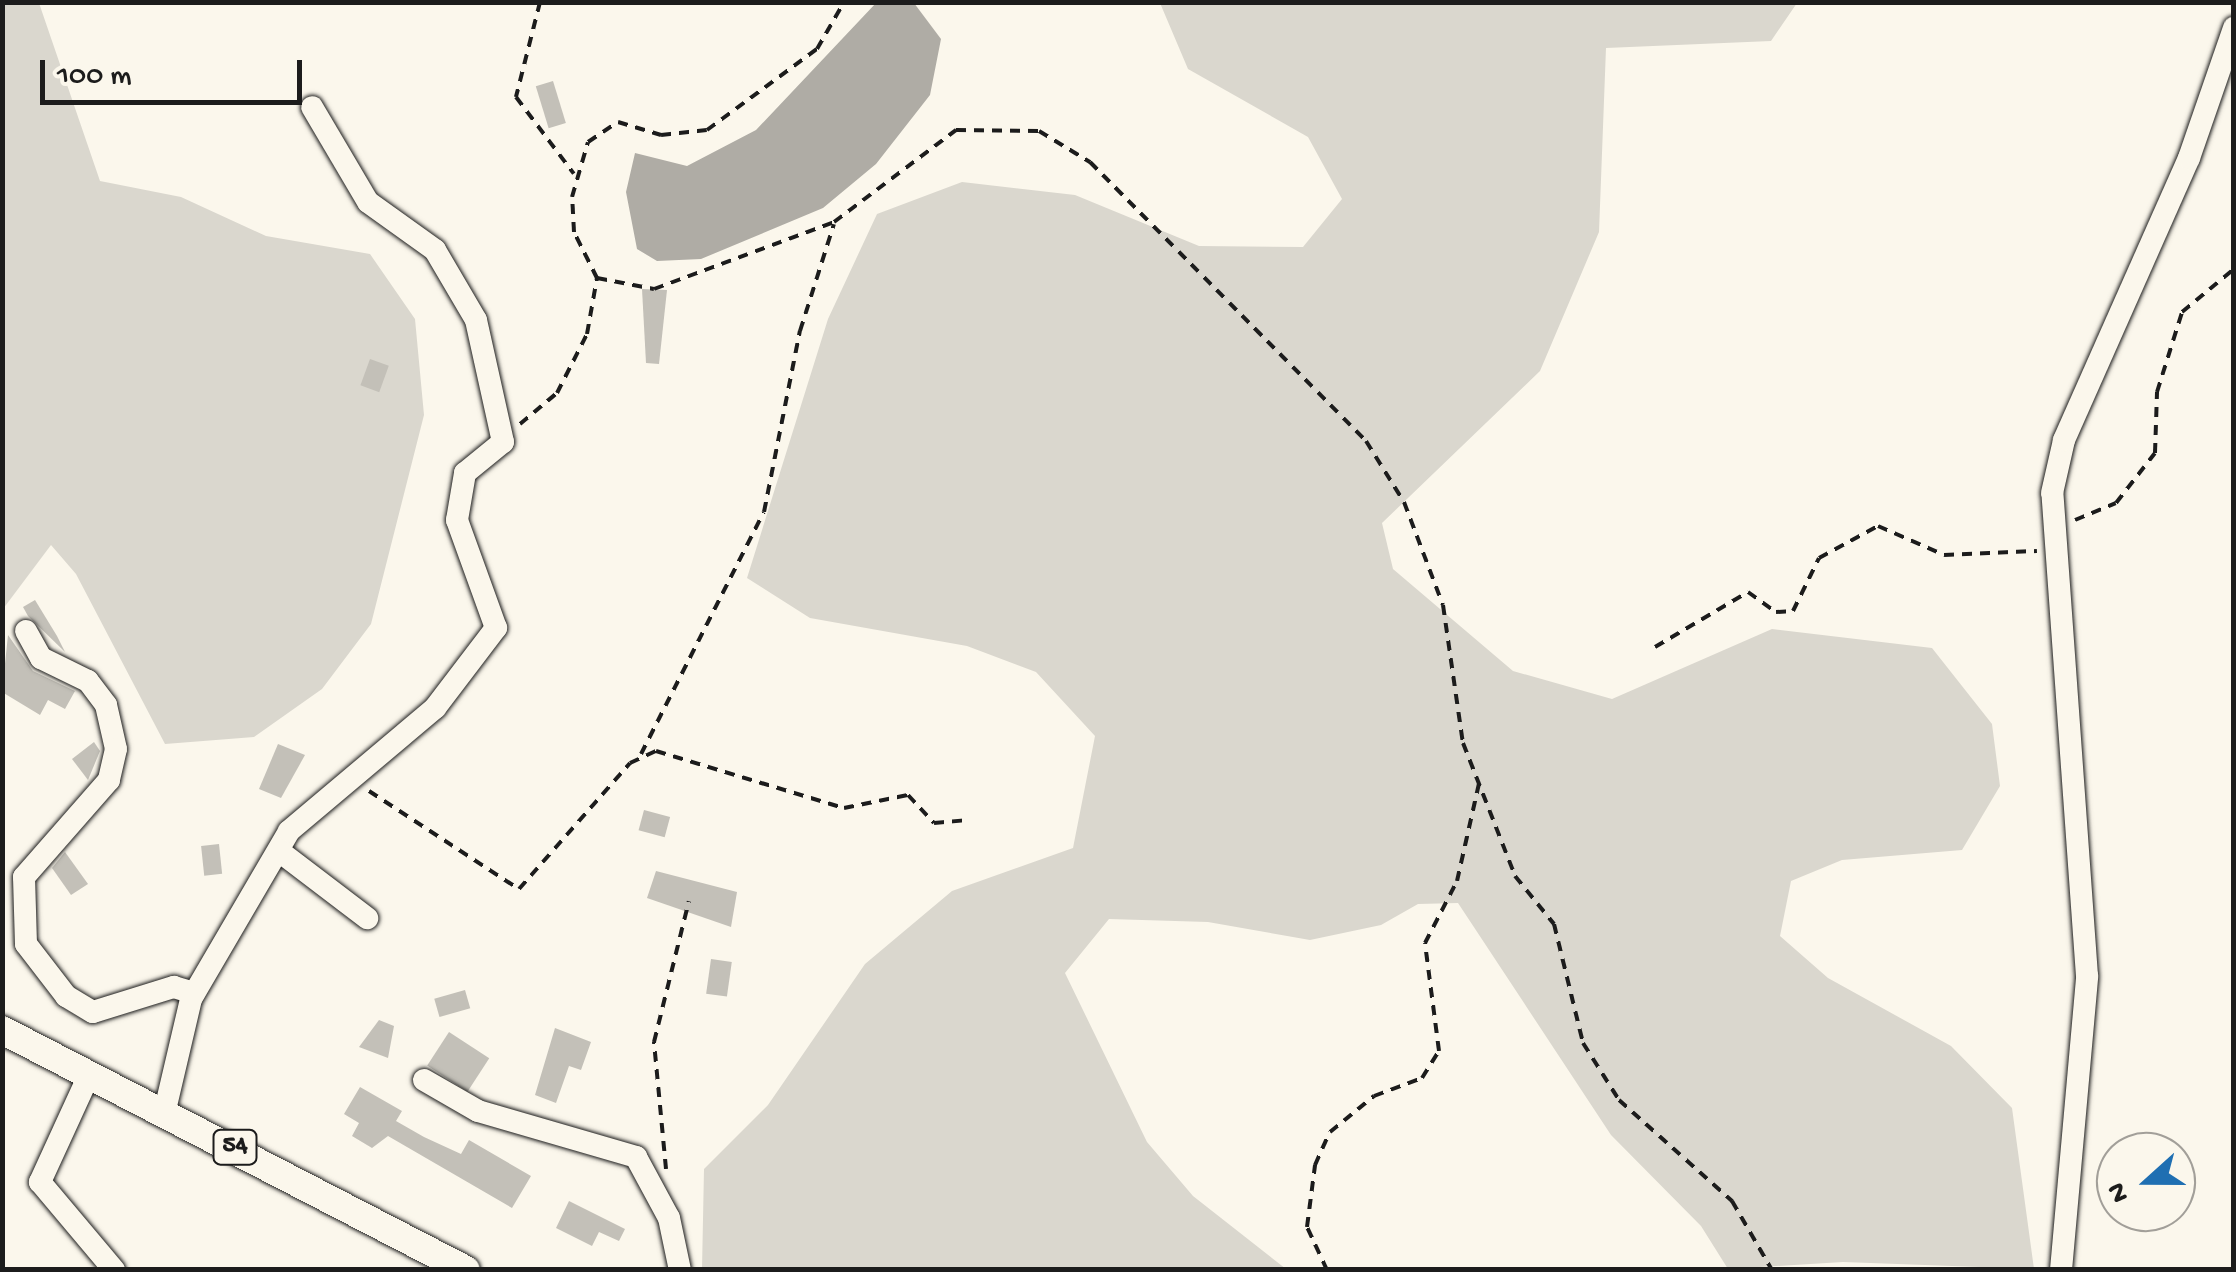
<!DOCTYPE html>
<style>
body{margin:0}
#map{position:relative;width:2236px;height:1272px;overflow:hidden;background:#fbf7ec;font-family:"Gochi Hand",sans-serif}
div>[style]{position:absolute}
.green>*{inset:0;background:#dad7ce}
.water>*{inset:0;background:#afaca5}
.building>*{inset:0;background:#c3c0b8;transform-origin:0 0}
.path>*{height:4px;margin-top:-2px;transform-origin:0;background:repeating-linear-gradient(90deg,#1c1c1c 0 10px,transparent 0 18px)}
.roads{filter:drop-shadow(0 0 2px #1c1c1c) drop-shadow(0 0 2px #1c1c1c)}
.minor>*{height:22px;margin:-11px;padding:0 11px;transform-origin:11px;border-radius:11px;background:#fbf7ec}
.major>*{height:28px;margin:-14px;padding:0 14px;transform-origin:14px;border-radius:14px;background:#fbf7ec}
span{translate:-50% -50%;white-space:nowrap;text-align:center;line-height:1.15;-webkit-text-stroke:9px #fbf7ec;paint-order:stroke}
.shield-label span{padding:2px 8px;background:#fbf7ec;border:2px solid;border-radius:8px;-webkit-text-stroke-width:0}
.shield-label{font-size:25px;color:#1c1c1c;font-weight:700}
.frame{position:absolute;inset:0;border:5px solid #1c1c1c;pointer-events:none}
.north{position:absolute;left:2096px;top:1132px;width:100px;height:100px;box-sizing:border-box;background:#fbf7ec;border:2px solid #a29f99;border-radius:50%;rotate:249deg;font-size:28px;font-weight:700;line-height:40px;text-align:center;color:#1c1c1c}
.north::after{content:'';display:block;margin:auto;width:35px;height:45px;background:#1f6fb2;clip-path:polygon(50% 0,100% 100%,50% 72%,0 100%)}
.scale{position:absolute;left:40px;top:60px;width:262px;height:45px;box-sizing:border-box;border:5px solid #1c1c1c;border-top:0;padding-left:12px;font-size:30px;line-height:35px;white-space:nowrap;color:#1c1c1c;-webkit-text-stroke:8px #fbf7ec;paint-order:stroke}
</style>
<div id="map">
<div class="green">
<div style="clip-path:polygon(3px 3px,39px 3px,100px 181px,181px 197px,266px 236px,370px 254px,415px 319px,424px 415px,371px 624px,322px 689px,254px 737px,165px 744px,76px 574px,51px 545px,3px 609px)"></div>
<div style="clip-path:polygon(1160px 3px,1797px 3px,1771px 41px,1606px 48px,1599px 232px,1540px 371px,1382px 523px,1393px 569px,1513px 671px,1612px 699px,1772px 629px,1932px 648px,1992px 724px,2000px 786px,1962px 850px,1842px 860px,1791px 881px,1780px 936px,1828px 978px,1951px 1046px,2012px 1108px,2034px 1269px,1843px 1262px,1728px 1269px,1701px 1226px,1611px 1135px,1458px 903px,1418px 904px,1381px 925px,1310px 940px,1208px 922px,1109px 919px,1065px 973px,1147px 1142px,1193px 1196px,1286px 1269px,702px 1269px,704px 1169px,768px 1105px,865px 964px,952px 891px,1073px 848px,1095px 736px,1036px 672px,967px 646px,810px 618px,747px 578px,828px 319px,877px 214px,962px 182px,1075px 195px,1199px 246px,1303px 247px,1342px 199px,1308px 137px,1188px 69px)"></div>
</div>
<div class="water">
<div style="clip-path:polygon(876px 3px,914px 3px,941px 39px,930px 95px,876px 164px,823px 208px,701px 259px,657px 261px,637px 249px,626px 192px,635px 153px,687px 166px,756px 130px)"></div>
</div>
<div class="building">
<div style="left:553px;top:81px;width:44px;height:18px;rotate:73deg"></div>
<div style="clip-path:polygon(642px 289px,667px 290px,659px 364px,646px 363px)"></div>
<div style="left:370px;top:359px;width:20px;height:28px;rotate:20deg"></div>
<div style="clip-path:polygon(35px 600px,57px 636px,65px 652px,28px 616px,23px 607px)"></div>
<div style="clip-path:polygon(8px 635px,33px 671px,75px 691px,65px 709px,48px 700px,40px 715px,2px 692px)"></div>
<div style="clip-path:polygon(94px 742px,100px 751px,88px 780px,72px 759px)"></div>
<div style="clip-path:polygon(278px 744px,305px 755px,281px 798px,259px 789px)"></div>
<div style="left:644px;top:810px;width:27px;height:21px;rotate:15deg"></div>
<div style="left:219px;top:844px;width:30px;height:18px;rotate:84deg"></div>
<div style="clip-path:polygon(65px 852px,88px 884px,71px 895px,52px 868px)"></div>
<div style="clip-path:polygon(656px 871px,737px 892px,731px 927px,647px 898px)"></div>
<div style="left:711px;top:959px;width:21px;height:35px;rotate:8deg"></div>
<div style="left:465px;top:990px;width:19px;height:32px;rotate:74deg"></div>
<div style="clip-path:polygon(379px 1020px,394px 1026px,388px 1058px,359px 1047px)"></div>
<div style="clip-path:polygon(555px 1028px,591px 1042px,581px 1070px,569px 1066px,556px 1103px,535px 1095px)"></div>
<div style="left:449px;top:1032px;width:48px;height:40px;rotate:33deg"></div>
<div style="clip-path:polygon(360px 1087px,402px 1111px,396px 1121px,424px 1137px,461px 1154px,469px 1140px,531px 1176px,512px 1208px,388px 1136px,372px 1148px,352px 1136px,359px 1123px,344px 1114px)"></div>
<div style="clip-path:polygon(569px 1201px,625px 1229px,619px 1241px,599px 1232px,592px 1246px,556px 1228px)"></div>
</div>
<div class="path">
<div style="left:540px;top:2px;width:98px;rotate:104.2deg"></div>
<div style="left:516px;top:97px;width:96px;rotate:53deg"></div>
<div style="left:597px;top:278px;width:58px;rotate:10.9deg"></div>
<div style="left:654px;top:289px;width:192px;rotate:-20.4deg"></div>
<div style="left:834px;top:222px;width:153px;rotate:-37deg"></div>
<div style="left:956px;top:130px;width:83px;rotate:0.7deg"></div>
<div style="left:1039px;top:131px;width:60px;rotate:31.3deg"></div>
<div style="left:1090px;top:162px;width:392px;rotate:45.3deg"></div>
<div style="left:1366px;top:441px;width:72px;rotate:58.1deg"></div>
<div style="left:1404px;top:502px;width:110px;rotate:69.3deg"></div>
<div style="left:1443px;top:605px;width:139px;rotate:81.8deg"></div>
<div style="left:1463px;top:743px;width:143px;rotate:68.6deg"></div>
<div style="left:1515px;top:876px;width:62px;rotate:50.9deg"></div>
<div style="left:1554px;top:924px;width:122px;rotate:76.3deg"></div>
<div style="left:1583px;top:1043px;width:67px;rotate:57.7deg"></div>
<div style="left:1619px;top:1100px;width:152px;rotate:41.8deg"></div>
<div style="left:1732px;top:1201px;width:80px;rotate:59.9deg"></div>
<div style="left:520px;top:424px;width:48px;rotate:-40deg"></div>
<div style="left:557px;top:393px;width:66px;rotate:-63deg"></div>
<div style="left:587px;top:334px;width:57px;rotate:-79.9deg"></div>
<div style="left:597px;top:278px;width:51px;rotate:-116.6deg"></div>
<div style="left:574px;top:232px;width:35px;rotate:-93deg"></div>
<div style="left:572px;top:197px;width:57px;rotate:-73.8deg"></div>
<div style="left:588px;top:142px;width:36px;rotate:-34deg"></div>
<div style="left:618px;top:122px;width:45px;rotate:16.8deg"></div>
<div style="left:661px;top:135px;width:46px;rotate:-6.2deg"></div>
<div style="left:707px;top:130px;width:137px;rotate:-36.4deg"></div>
<div style="left:817px;top:49px;width:54px;rotate:-60.1deg"></div>
<div style="left:2075px;top:520px;width:44px;rotate:-22.5deg"></div>
<div style="left:2116px;top:503px;width:63px;rotate:-52deg"></div>
<div style="left:2155px;top:453px;width:61px;rotate:-88.1deg"></div>
<div style="left:2157px;top:392px;width:84px;rotate:-72.6deg"></div>
<div style="left:2182px;top:312px;width:67px;rotate:-39.6deg"></div>
<div style="left:1655px;top:647px;width:108px;rotate:-30.6deg"></div>
<div style="left:1748px;top:592px;width:34px;rotate:36deg"></div>
<div style="left:1776px;top:612px;width:17px;rotate:-3deg"></div>
<div style="left:1793px;top:611px;width:59px;rotate:-63.9deg"></div>
<div style="left:1819px;top:558px;width:67px;rotate:-28.5deg"></div>
<div style="left:1878px;top:526px;width:72px;rotate:23.7deg"></div>
<div style="left:1944px;top:555px;width:93px;rotate:-2.5deg"></div>
<div style="left:641px;top:754px;width:271px;rotate:-63.1deg"></div>
<div style="left:764px;top:512px;width:185px;rotate:-78.8deg"></div>
<div style="left:800px;top:331px;width:112px;rotate:-72.4deg"></div>
<div style="left:369px;top:791px;width:179px;rotate:33.2deg"></div>
<div style="left:519px;top:889px;width:168px;rotate:-48.6deg"></div>
<div style="left:630px;top:763px;width:29px;rotate:-25deg"></div>
<div style="left:656px;top:751px;width:196px;rotate:16.9deg"></div>
<div style="left:844px;top:808px;width:65px;rotate:-11.5deg"></div>
<div style="left:908px;top:795px;width:38px;rotate:47deg"></div>
<div style="left:934px;top:823px;width:33px;rotate:-5deg"></div>
<div style="left:666px;top:1169px;width:128px;rotate:-95.4deg"></div>
<div style="left:654px;top:1042px;width:145px;rotate:-76.1deg"></div>
<div style="left:1327px;top:1270px;width:47px;rotate:-114.9deg"></div>
<div style="left:1307px;top:1227px;width:63px;rotate:-82.6deg"></div>
<div style="left:1315px;top:1165px;width:36px;rotate:-66deg"></div>
<div style="left:1330px;top:1132px;width:57px;rotate:-39.3deg"></div>
<div style="left:1374px;top:1096px;width:51px;rotate:-20.6deg"></div>
<div style="left:1422px;top:1078px;width:32px;rotate:-58deg"></div>
<div style="left:1439px;top:1051px;width:109px;rotate:-97.4deg"></div>
<div style="left:1425px;top:943px;width:70px;rotate:-62.7deg"></div>
<div style="left:1457px;top:881px;width:100px;rotate:-77.3deg"></div>
</div>
<div class="roads">
<div class="minor">
<div style="left:26px;top:631px;width:31px;rotate:61deg"></div>
<div style="left:41px;top:658px;width:52px;rotate:26.1deg"></div>
<div style="left:88px;top:681px;width:30px;rotate:53deg"></div>
<div style="left:106px;top:705px;width:45px;rotate:77.2deg"></div>
<div style="left:116px;top:749px;width:32px;rotate:103deg"></div>
<div style="left:109px;top:780px;width:129px;rotate:131.2deg"></div>
<div style="left:24px;top:877px;width:67px;rotate:88.3deg"></div>
<div style="left:26px;top:944px;width:66px;rotate:52.4deg"></div>
<div style="left:66px;top:996px;width:31px;rotate:31deg"></div>
<div style="left:93px;top:1012px;width:85px;rotate:-17.2deg"></div>
<div style="left:174px;top:987px;width:21px;rotate:17deg"></div>
<div style="left:279px;top:851px;width:111px;rotate:37.3deg"></div>
<div style="left:89px;top:1075px;width:118px;rotate:114.6deg"></div>
<div style="left:40px;top:1182px;width:115px;rotate:49.9deg"></div>
<div style="left:424px;top:1080px;width:62px;rotate:29.9deg"></div>
<div style="left:478px;top:1111px;width:165px;rotate:16.2deg"></div>
<div style="left:636px;top:1157px;width:69px;rotate:61.6deg"></div>
<div style="left:669px;top:1218px;width:53px;rotate:78.1deg"></div>
<div style="left:165px;top:1110px;width:114px;rotate:-76.8deg"></div>
<div style="left:191px;top:999px;width:194px;rotate:-59.7deg"></div>
<div style="left:289px;top:831px;width:191px;rotate:-40.1deg"></div>
<div style="left:435px;top:708px;width:101px;rotate:-52.7deg"></div>
<div style="left:496px;top:628px;width:115px;rotate:-109.9deg"></div>
<div style="left:457px;top:520px;width:48px;rotate:-80.3deg"></div>
<div style="left:465px;top:473px;width:49px;rotate:-39.2deg"></div>
<div style="left:503px;top:442px;width:125px;rotate:-102.5deg"></div>
<div style="left:476px;top:320px;width:81px;rotate:-120.4deg"></div>
<div style="left:435px;top:250px;width:82px;rotate:-144.4deg"></div>
<div style="left:368px;top:202px;width:110px;rotate:-120.5deg"></div>
<div style="left:2061px;top:1270px;width:295px;rotate:-84.9deg"></div>
<div style="left:2087px;top:976px;width:484px;rotate:-94.1deg"></div>
<div style="left:2052px;top:493px;width:54px;rotate:-77.2deg"></div>
<div style="left:2064px;top:440px;width:308px;rotate:-66.1deg"></div>
<div style="left:2189px;top:158px;width:138px;rotate:-70.9deg"></div>
</div>
<div class="major">
<div style="left:2px;top:1030px;width:522px;rotate:27.35deg"></div>
</div>
</div>
<div class="shield-label">
<span style="left:235px;top:1147px">54</span>
</div>
<div class="frame"></div>
<div class="north">N</div>
<div class="scale">100 m</div>
</div>
